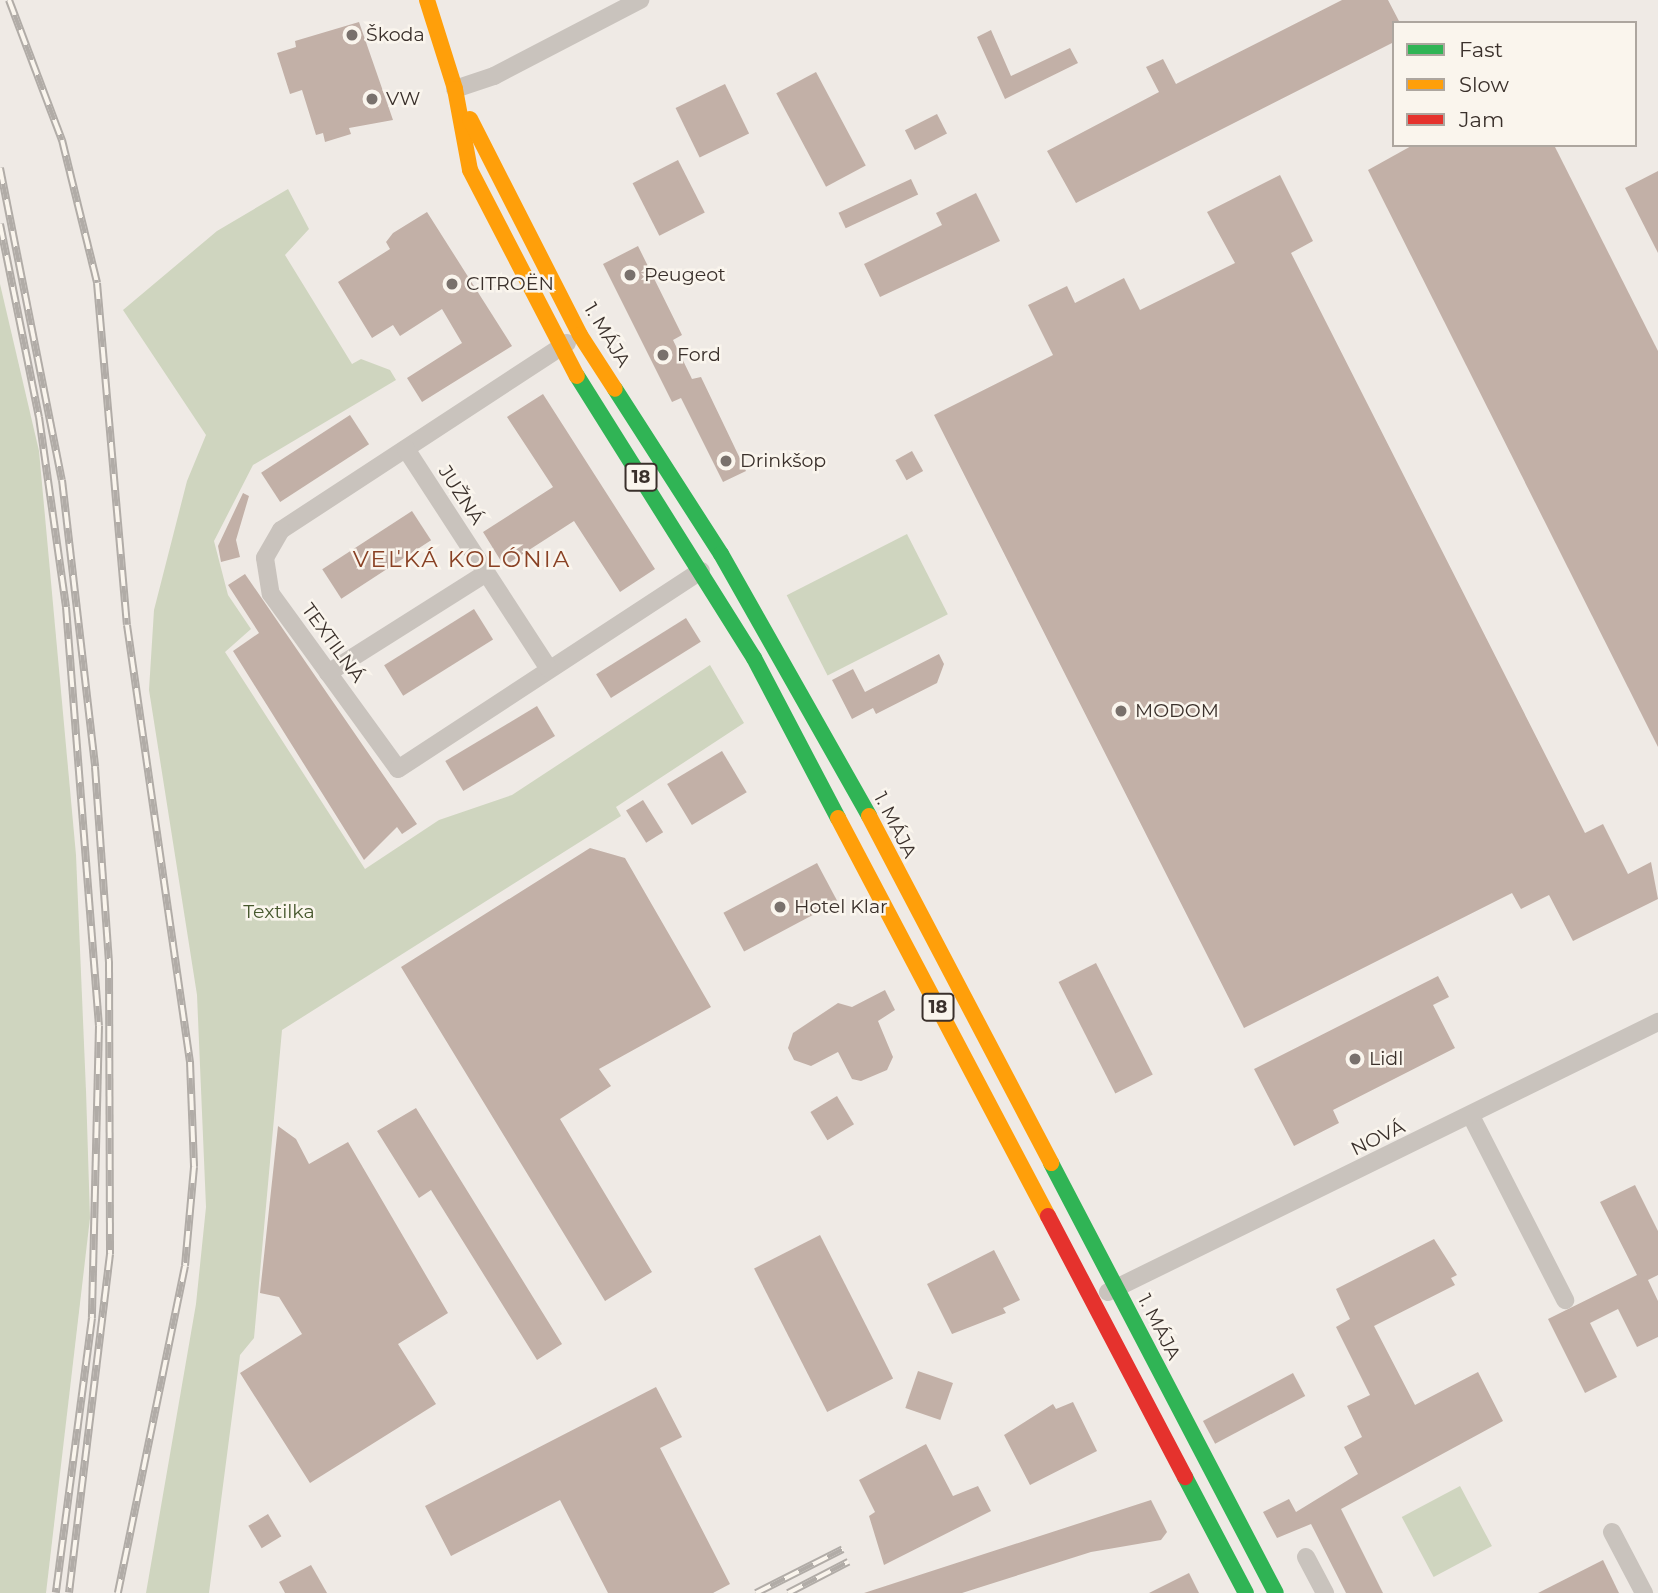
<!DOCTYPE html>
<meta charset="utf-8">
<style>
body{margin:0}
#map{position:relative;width:1658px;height:1593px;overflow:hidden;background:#efeae5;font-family:Montserrat,sans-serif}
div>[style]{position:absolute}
.green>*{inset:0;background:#cfd5bf;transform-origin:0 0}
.building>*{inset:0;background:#c2b0a7;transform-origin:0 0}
.street>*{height:18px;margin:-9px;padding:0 9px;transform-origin:9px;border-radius:9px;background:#c9c3bd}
.fast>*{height:16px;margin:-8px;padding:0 8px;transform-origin:8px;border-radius:8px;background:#30b455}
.slow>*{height:16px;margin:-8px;padding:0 8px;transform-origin:8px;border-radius:8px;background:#ff9f0a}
.jam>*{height:16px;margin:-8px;padding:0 8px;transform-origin:8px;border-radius:8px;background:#e5322d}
.rail>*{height:8px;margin-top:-4px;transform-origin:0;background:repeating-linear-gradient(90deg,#faf5ed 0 16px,#b1aca7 0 32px);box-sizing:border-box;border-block:2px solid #b1aca7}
.dots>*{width:19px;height:19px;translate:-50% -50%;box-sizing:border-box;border:4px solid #faf5ed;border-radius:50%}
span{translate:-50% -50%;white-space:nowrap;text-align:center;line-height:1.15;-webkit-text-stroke:5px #faf5ed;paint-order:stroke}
.shield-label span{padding:2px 5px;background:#faf5ed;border:2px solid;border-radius:5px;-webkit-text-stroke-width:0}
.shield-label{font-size:18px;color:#3a302b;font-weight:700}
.poi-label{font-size:19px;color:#3a302b}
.left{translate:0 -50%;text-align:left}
.street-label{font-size:19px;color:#3a302b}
.park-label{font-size:19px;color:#47582e}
.quarter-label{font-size:23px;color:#894124;letter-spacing:2px}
.legend{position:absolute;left:1392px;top:21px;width:245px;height:126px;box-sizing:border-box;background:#faf5ed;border:2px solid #ada69f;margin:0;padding:9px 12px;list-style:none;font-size:21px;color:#3a302b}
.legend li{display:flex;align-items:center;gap:14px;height:35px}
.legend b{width:35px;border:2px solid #ada69f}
</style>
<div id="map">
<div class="green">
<div style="clip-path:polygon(288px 189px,309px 229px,285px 255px,352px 364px,361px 359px,390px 370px,396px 380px,253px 465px,214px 541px,228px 595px,251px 629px,225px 652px,365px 869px,439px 820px,512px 795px,710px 665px,744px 723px,616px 807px,621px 816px,282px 1030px,254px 1338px,240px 1355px,209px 1593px,146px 1593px,196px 1304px,206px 1207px,197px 995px,149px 690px,154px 610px,187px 481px,206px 435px,123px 310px,217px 231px)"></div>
<div style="clip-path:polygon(0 284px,39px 451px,76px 855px,86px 1091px,90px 1218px,46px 1593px,0 1593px)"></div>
<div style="left:907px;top:534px;width:90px;height:135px;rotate:63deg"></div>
<div style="left:1460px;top:1486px;width:68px;height:66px;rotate:62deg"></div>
</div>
<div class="building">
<div style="clip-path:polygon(1342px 0,1388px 0,1400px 23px,1394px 23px,1394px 42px,1076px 203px,1047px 151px,1159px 92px,1146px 67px,1163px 59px,1176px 84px)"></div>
<div style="clip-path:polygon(359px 22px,393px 120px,349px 128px,351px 134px,325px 142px,323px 133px,316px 135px,302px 90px,290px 94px,277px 53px,296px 47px,295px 41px)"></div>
<div style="clip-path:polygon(991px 30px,1011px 76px,1070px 48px,1078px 63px,1005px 99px,977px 37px)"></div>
<div style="left:816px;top:72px;width:106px;height:45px;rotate:62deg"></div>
<div style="left:725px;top:84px;width:55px;height:55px;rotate:64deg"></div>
<div style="left:937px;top:114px;width:22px;height:36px;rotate:63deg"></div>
<div style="clip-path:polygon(1413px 145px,1554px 145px,1658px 351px,1658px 747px,1368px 170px)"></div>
<div style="left:678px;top:160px;width:59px;height:51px;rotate:63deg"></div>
<div style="clip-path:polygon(1658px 171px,1658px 253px,1625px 188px)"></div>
<div style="clip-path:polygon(1280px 175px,1313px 241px,1291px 253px,1585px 833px,1603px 824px,1628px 874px,1651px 862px,1658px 899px,1573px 941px,1549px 895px,1521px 909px,1512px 893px,1244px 1028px,934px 415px,1053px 355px,1028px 305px,1067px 286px,1075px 303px,1124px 278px,1140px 310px,1235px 263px,1207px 212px)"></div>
<div style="left:911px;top:179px;width:17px;height:80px;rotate:65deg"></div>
<div style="clip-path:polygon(976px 193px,1000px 241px,880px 297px,864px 264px,942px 225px,936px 213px)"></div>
<div style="clip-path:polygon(427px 212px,512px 346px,422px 402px,407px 378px,462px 343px,442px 309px,400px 336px,393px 325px,372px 338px,338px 282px,390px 249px,386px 242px,393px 233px)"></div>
<div style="clip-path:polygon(638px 246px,682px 335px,673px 340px,692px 379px,701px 377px,746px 471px,723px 482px,681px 398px,672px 402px,603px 264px)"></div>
<div style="clip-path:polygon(543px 394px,655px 569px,620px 592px,574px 521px,504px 566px,483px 532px,553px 487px,507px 417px)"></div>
<div style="left:350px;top:415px;width:35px;height:106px;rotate:57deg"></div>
<div style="left:912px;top:451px;width:23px;height:19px;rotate:61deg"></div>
<div style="clip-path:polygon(243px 493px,249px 496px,236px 540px,240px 557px,221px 562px,218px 546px)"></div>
<div style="left:412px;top:511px;width:35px;height:107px;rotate:57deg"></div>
<div style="clip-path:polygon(245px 574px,417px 824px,402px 834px,397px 827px,364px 860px,233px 651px,259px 633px,228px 585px)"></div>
<div style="left:474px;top:609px;width:36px;height:106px;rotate:58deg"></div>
<div style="left:686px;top:618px;width:28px;height:106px;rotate:58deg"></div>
<div style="clip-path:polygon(939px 654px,944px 664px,937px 683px,876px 714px,873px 708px,852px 719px,832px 680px,853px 669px,865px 692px)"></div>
<div style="left:537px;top:706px;width:35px;height:107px;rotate:59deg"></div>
<div style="left:722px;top:751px;width:48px;height:64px;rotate:59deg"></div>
<div style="left:643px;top:800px;width:38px;height:20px;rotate:58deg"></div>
<div style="clip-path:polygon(590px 848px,625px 858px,711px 1007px,599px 1069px,611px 1086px,560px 1119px,652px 1272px,605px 1301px,401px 967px)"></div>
<div style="left:817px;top:863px;width:44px;height:106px;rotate:62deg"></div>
<div style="left:1096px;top:963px;width:125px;height:42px;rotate:63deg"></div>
<div style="clip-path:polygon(1438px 976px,1449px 997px,1433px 1005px,1455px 1048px,1333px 1110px,1339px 1123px,1294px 1146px,1254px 1069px)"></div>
<div style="clip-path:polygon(885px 990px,895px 1010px,878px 1021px,893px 1057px,887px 1070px,861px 1081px,852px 1079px,838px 1052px,811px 1066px,794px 1060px,788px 1048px,793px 1033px,838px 1003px,852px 1007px)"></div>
<div style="left:837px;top:1096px;width:33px;height:31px;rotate:59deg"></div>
<div style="clip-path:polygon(416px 1108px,562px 1344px,537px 1360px,431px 1190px,419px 1198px,377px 1131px)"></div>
<div style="clip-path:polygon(278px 1126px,296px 1139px,309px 1164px,348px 1142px,448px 1313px,398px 1344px,436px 1404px,310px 1483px,240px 1373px,302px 1334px,279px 1297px,260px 1293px)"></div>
<div style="clip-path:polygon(1635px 1185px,1658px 1231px,1658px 1275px,1648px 1280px,1658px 1301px,1658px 1337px,1637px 1347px,1618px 1309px,1590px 1323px,1617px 1377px,1585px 1393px,1548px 1319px,1637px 1275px,1600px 1202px)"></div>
<div style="left:820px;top:1235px;width:161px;height:74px;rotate:63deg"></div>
<div style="clip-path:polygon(1434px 1239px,1457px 1275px,1451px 1278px,1455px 1285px,1374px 1326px,1415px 1405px,1478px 1372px,1503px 1421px,1341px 1509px,1383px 1593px,1346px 1593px,1311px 1524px,1277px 1538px,1263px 1512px,1289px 1499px,1296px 1512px,1358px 1474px,1344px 1447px,1362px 1437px,1347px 1406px,1370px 1395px,1336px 1327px,1350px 1319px,1336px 1289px)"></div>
<div style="clip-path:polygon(994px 1250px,1020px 1300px,1003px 1308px,1006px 1313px,952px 1334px,927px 1284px)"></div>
<div style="left:918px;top:1371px;width:37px;height:39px;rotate:19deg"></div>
<div style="left:1293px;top:1373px;width:26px;height:102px;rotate:62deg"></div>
<div style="clip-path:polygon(656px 1387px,682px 1437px,660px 1448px,730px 1584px,713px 1593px,608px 1593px,560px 1500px,451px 1556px,425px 1506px)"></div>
<div style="clip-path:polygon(1073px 1402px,1097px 1451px,1030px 1485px,1004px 1435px,1053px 1404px,1056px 1409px)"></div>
<div style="clip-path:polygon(926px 1444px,953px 1496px,978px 1486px,991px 1511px,884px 1565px,869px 1516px,875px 1512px,859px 1480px)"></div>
<div style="clip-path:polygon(1151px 1500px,1167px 1532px,1161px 1540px,1091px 1552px,962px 1593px,864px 1593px)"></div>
<div style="left:268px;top:1514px;width:26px;height:23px;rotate:59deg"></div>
<div style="clip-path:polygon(1603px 1560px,1619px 1593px,1538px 1593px)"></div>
<div style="clip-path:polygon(311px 1565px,327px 1593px,285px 1593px,279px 1582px)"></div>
<div style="clip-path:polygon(1189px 1573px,1199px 1593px,1149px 1593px)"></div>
</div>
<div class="street">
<div style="left:455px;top:89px;width:41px;rotate:-18.4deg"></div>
<div style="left:494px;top:76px;width:165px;rotate:-27.5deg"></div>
<div style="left:567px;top:343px;width:342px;rotate:146.8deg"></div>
<div style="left:281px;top:530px;width:32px;rotate:120deg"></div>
<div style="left:265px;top:558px;width:36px;rotate:81deg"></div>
<div style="left:271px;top:594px;width:216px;rotate:54deg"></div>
<div style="left:398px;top:769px;width:362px;rotate:-33.2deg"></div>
<div style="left:406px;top:449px;width:262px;rotate:57deg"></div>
<div style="left:328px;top:673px;width:187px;rotate:-32.3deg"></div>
<div style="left:1471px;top:1116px;width:207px;rotate:62.9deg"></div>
<div style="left:1108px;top:1292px;width:613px;rotate:-26.15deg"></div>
<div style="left:1612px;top:1532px;width:69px;rotate:62.3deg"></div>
<div style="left:1306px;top:1557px;width:41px;rotate:62.2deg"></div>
</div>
<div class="fast">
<div style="left:577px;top:376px;width:333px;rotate:57.9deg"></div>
<div style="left:754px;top:658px;width:181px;rotate:62.3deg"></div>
<div style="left:615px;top:389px;width:196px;rotate:57.3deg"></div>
<div style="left:721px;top:554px;width:301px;rotate:60.5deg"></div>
<div style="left:1051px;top:1163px;width:485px;rotate:62.4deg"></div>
<div style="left:1185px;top:1477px;width:131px;rotate:62.3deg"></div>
</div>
<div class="slow">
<div style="left:427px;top:0;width:93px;rotate:72.5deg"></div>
<div style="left:455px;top:89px;width:82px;rotate:79.5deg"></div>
<div style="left:470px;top:170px;width:232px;rotate:62.6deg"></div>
<div style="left:470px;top:119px;width:242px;rotate:63deg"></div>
<div style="left:580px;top:335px;width:64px;rotate:57.1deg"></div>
<div style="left:869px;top:816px;width:392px;rotate:62.3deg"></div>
<div style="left:838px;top:818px;width:450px;rotate:62.2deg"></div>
</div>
<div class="jam">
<div style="left:1048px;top:1216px;width:295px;rotate:62.3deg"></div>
</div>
<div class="rail">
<div style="left:9px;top:0;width:150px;rotate:69.3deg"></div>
<div style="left:62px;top:140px;width:147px;rotate:76.2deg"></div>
<div style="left:97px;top:283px;width:343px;rotate:85deg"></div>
<div style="left:127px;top:625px;width:442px;rotate:81.8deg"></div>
<div style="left:190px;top:1062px;width:105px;rotate:87.8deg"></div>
<div style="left:194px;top:1167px;width:99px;rotate:95.2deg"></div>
<div style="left:185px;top:1266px;width:334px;rotate:101.6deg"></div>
<div style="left:0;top:168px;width:318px;rotate:78.8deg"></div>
<div style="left:62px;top:480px;width:289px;rotate:83.4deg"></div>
<div style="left:95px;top:767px;width:196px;rotate:85.9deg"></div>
<div style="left:109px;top:962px;width:292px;rotate:89.8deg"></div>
<div style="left:110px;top:1254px;width:341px;rotate:96.9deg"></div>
<div style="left:0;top:224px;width:197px;rotate:78.6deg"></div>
<div style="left:39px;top:417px;width:192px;rotate:81.9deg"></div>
<div style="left:66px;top:607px;width:420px;rotate:85.5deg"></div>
<div style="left:99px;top:1026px;width:292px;rotate:91.4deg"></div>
<div style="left:92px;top:1318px;width:277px;rotate:97.5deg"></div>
<div style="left:756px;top:1593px;width:97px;rotate:-26.8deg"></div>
<div style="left:788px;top:1593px;width:68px;rotate:-27.3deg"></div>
</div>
<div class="dots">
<div style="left:352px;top:35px;background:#79716c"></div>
<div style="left:372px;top:99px;background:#79716c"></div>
<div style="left:630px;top:275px;background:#79716c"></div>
<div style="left:452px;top:284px;background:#79716c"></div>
<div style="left:663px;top:355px;background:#79716c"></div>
<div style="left:726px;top:461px;background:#79716c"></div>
<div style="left:1121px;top:711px;background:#79716c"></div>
<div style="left:780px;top:907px;background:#79716c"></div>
<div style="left:1355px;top:1059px;background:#79716c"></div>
</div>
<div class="shield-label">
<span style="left:641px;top:477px">18</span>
<span style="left:938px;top:1007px">18</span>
</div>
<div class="poi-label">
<span class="left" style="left:366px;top:35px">Škoda</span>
<span class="left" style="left:386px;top:99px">VW</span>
<span class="left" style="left:644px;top:275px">Peugeot</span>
<span class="left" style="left:466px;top:284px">CITROËN</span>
<span class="left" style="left:677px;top:355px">Ford</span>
<span class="left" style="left:740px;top:461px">Drinkšop</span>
<span class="left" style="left:1135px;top:711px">MODOM</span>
<span class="left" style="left:794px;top:907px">Hotel Klar</span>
<span class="left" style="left:1369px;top:1059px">Lidl</span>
</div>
<div class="street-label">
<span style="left:607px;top:335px;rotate:59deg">1. MÁJA</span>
<span style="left:461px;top:495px;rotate:57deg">JUŽNÁ</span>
<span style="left:333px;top:643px;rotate:54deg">TEXTILNÁ</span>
<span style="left:895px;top:825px;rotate:63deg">1. MÁJA</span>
<span style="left:1378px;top:1138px;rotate:-26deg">NOVÁ</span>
<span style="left:1159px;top:1327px;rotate:63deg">1. MÁJA</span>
</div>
<div class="park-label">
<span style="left:279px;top:912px">Textilka</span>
</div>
<div class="quarter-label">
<span style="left:462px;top:559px">VEĽKÁ KOLÓNIA</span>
</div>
<ul class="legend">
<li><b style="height:9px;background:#30b455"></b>Fast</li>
<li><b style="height:9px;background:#ff9f0a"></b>Slow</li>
<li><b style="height:9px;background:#e5322d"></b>Jam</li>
</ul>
</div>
